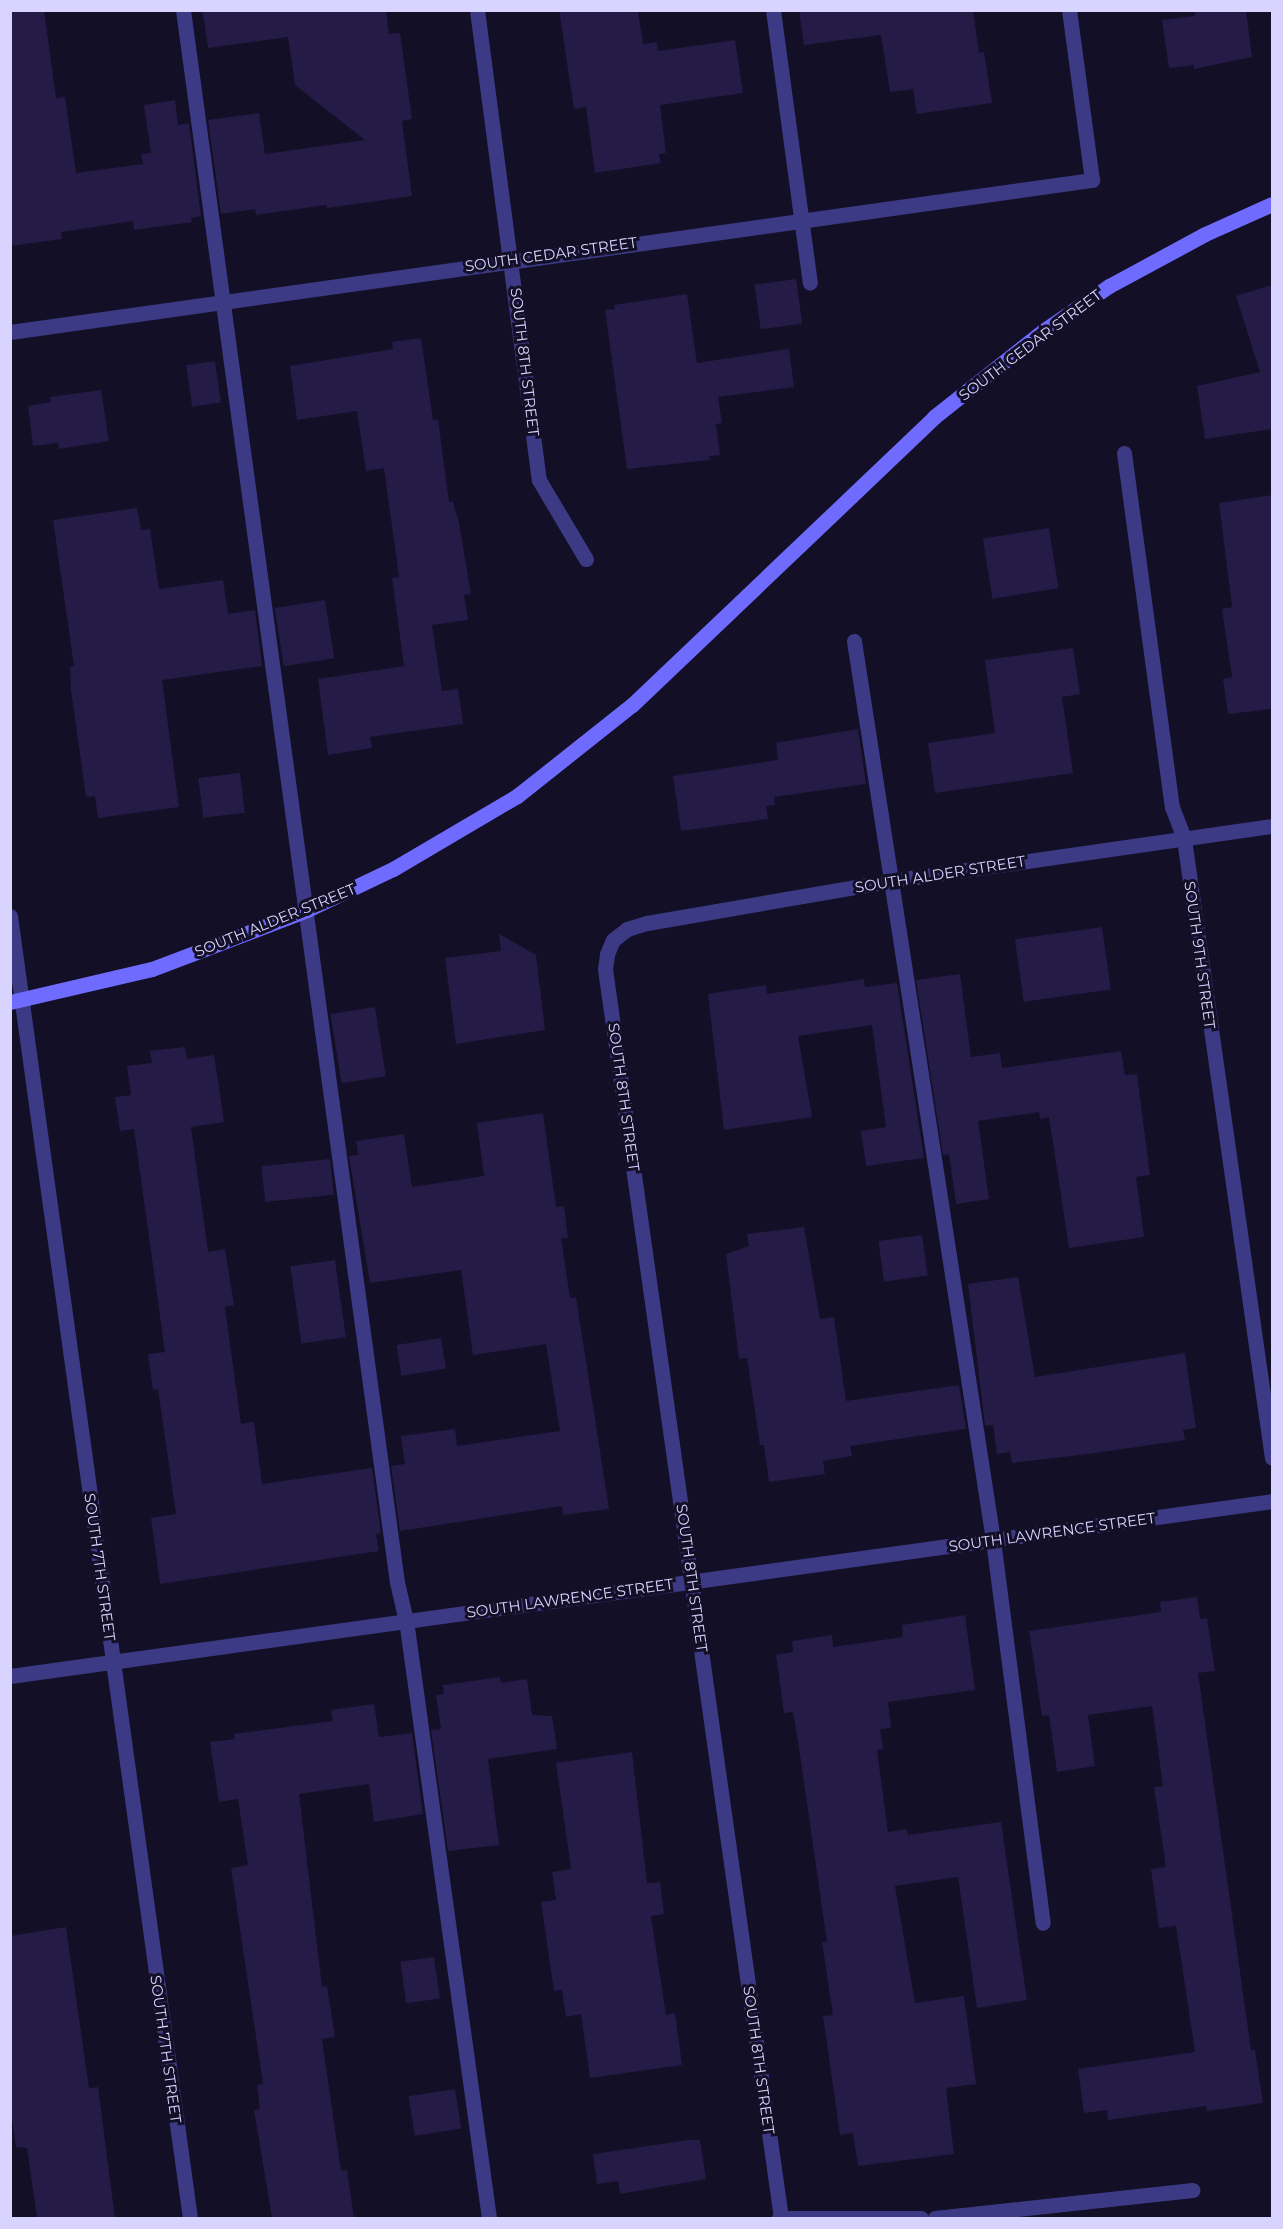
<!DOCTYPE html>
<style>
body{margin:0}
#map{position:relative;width:1283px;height:2229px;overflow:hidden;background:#130f26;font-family:Montserrat,sans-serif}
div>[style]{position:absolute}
.building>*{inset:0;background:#241b47;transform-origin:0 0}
.service>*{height:15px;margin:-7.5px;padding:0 7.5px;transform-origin:7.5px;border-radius:7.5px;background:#3d3a85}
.minor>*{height:15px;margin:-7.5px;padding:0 7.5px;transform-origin:7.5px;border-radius:7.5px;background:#3d3a85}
.secondary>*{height:15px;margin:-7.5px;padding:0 7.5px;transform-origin:7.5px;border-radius:7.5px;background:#6f6bff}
span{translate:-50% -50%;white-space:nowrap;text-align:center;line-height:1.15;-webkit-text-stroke:6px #130f26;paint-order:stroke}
.street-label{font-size:15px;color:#d9d4ff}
.frame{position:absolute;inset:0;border:12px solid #d9d4ff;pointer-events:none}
</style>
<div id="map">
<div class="building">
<div style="clip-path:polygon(10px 10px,44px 10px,56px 98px,65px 97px,76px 173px,143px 164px,141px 154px,151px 153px,144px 105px,175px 100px,178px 125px,189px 123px,201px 216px,191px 218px,192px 222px,134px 230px,133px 221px,61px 232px,62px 239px,10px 246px)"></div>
<div style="clip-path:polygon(199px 10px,386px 10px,389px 34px,400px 33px,412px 119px,402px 121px,412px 196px,327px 208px,326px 205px,256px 215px,255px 209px,221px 214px,208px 120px,259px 113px,265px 154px,365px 140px,295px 85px,288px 37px,208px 48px,203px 14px)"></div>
<div style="clip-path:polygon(559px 10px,638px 10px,643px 44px,657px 42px,658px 51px,735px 40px,743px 93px,660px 105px,666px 153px,659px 154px,661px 163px,595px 173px,586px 107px,574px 109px)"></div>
<div style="clip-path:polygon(799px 10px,973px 10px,979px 53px,984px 52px,992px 103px,917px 114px,913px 89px,890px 92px,881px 35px,804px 45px)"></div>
<div style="clip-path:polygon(1194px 10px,1246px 10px,1252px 57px,1194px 69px,1194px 65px,1169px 68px,1162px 20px,1195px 16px)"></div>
<div style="left:796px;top:279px;width:45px;height:42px;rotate:82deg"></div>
<div style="clip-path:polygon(1272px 285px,1272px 429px,1205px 439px,1197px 386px,1260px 372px,1236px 296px)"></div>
<div style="clip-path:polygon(687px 294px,697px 363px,789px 349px,794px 387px,718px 397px,722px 423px,716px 424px,720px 455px,709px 456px,710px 460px,627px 469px,605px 310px,615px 309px,614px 305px)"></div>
<div style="clip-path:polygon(421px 338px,433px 420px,438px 419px,449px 502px,453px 502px,459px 523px,471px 594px,464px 595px,468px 620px,432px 625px,442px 691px,458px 689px,463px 724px,370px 737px,372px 748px,328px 755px,318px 679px,404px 666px,392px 578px,399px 577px,384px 468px,366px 471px,357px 411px,297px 420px,290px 366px,393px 349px,392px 342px)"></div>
<div style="left:215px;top:361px;width:42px;height:29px;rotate:82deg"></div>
<div style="clip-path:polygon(101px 390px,109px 441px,59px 449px,58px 443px,33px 446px,28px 406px,51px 402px,50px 397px)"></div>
<div style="clip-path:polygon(1272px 495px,1272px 709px,1228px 714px,1223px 679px,1232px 677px,1222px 609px,1232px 607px,1219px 503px)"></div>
<div style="clip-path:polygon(137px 508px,141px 530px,150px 529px,159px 589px,223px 580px,228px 614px,255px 610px,262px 666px,162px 680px,179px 807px,98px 818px,95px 796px,86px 797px,71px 690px,70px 667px,74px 666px,53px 520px)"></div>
<div style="left:1049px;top:528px;width:61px;height:67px;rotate:81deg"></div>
<div style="left:325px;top:600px;width:59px;height:51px;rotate:81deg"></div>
<div style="clip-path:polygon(1073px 648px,1080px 694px,1062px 697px,1073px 773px,935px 793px,928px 743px,995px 733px,985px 660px)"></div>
<div style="clip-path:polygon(858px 729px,866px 784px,774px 797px,775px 805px,766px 806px,768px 819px,681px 831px,673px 776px,778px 760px,776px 743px)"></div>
<div style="left:240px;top:773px;width:40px;height:42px;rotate:83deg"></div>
<div style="left:1102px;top:927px;width:63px;height:88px;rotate:82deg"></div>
<div style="clip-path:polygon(499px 934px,536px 955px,545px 1030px,456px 1044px,445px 958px,501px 951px)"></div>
<div style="clip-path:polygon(960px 974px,971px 1057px,1000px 1053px,1002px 1068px,1121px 1051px,1125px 1075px,1137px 1074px,1150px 1175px,1136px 1177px,1144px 1237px,1069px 1248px,1049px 1117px,1040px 1119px,1039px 1112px,978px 1121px,989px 1199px,956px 1204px,949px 1154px,943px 1155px,916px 980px)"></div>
<div style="clip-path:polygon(864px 979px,865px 987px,897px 983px,924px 1158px,866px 1166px,861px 1131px,886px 1127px,872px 1025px,798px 1036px,812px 1117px,724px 1130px,708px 994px,766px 985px,767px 994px)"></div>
<div style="left:375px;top:1007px;width:70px;height:45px;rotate:81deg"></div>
<div style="clip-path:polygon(185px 1047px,187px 1059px,214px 1055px,218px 1081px,224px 1122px,191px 1127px,208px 1252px,225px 1249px,234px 1305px,225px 1307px,241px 1424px,254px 1422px,262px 1484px,372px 1468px,381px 1533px,376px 1534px,379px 1551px,160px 1584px,151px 1518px,176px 1514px,158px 1389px,153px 1390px,148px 1354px,165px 1352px,134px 1129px,120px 1131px,115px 1097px,131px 1095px,127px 1066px,152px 1063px,150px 1051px)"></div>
<div style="clip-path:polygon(543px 1113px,556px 1207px,564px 1206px,568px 1238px,561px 1238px,570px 1298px,576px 1297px,609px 1509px,563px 1515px,562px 1506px,400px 1531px,391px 1466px,405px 1464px,401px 1436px,455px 1429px,457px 1446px,560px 1431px,546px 1344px,473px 1355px,461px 1270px,370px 1283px,349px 1156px,358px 1155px,356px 1141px,404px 1134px,412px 1187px,484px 1176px,477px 1123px)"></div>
<div style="left:330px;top:1159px;width:36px;height:69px;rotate:84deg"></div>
<div style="clip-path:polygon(804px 1227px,820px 1319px,834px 1317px,846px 1401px,959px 1385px,966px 1429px,850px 1446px,852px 1456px,823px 1461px,825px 1474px,769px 1482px,764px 1445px,760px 1445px,747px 1358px,739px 1359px,726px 1254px,749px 1246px,747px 1234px)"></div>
<div style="left:922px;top:1235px;width:41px;height:44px;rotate:82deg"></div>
<div style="left:335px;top:1260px;width:78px;height:45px;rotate:82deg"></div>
<div style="clip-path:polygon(1018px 1277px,1035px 1377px,1185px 1353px,1196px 1428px,1183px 1430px,1185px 1440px,1088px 1454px,1012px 1463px,1010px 1452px,997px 1454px,993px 1425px,985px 1426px,968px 1284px)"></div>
<div style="left:441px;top:1338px;width:31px;height:45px;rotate:81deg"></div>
<div style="clip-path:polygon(1197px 1597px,1200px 1619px,1207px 1618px,1215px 1671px,1198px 1673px,1251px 2050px,1255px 2050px,1263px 2103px,1207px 2111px,1206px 2106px,1108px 2120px,1107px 2110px,1084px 2113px,1078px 2069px,1195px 2052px,1176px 1926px,1159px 1928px,1151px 1869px,1166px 1867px,1154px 1787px,1163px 1786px,1152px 1706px,1088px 1715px,1095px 1766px,1057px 1772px,1049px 1715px,1042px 1716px,1029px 1631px,1161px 1612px,1160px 1602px)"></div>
<div style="clip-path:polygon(965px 1615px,975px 1690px,888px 1702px,891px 1728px,880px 1729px,883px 1749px,877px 1750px,888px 1832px,907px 1829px,908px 1835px,1001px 1822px,1027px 2000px,977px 2008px,958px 1877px,895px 1886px,915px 2003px,964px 1996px,976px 2084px,946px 2088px,954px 2154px,858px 2166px,853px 2133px,840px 2135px,823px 2016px,833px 2015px,822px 1942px,827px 1942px,799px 1748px,793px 1712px,784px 1713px,776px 1655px,793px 1652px,792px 1641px,832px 1635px,833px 1647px,903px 1637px,902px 1625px)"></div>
<div style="clip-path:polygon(500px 1677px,501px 1683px,527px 1679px,532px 1715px,552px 1716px,557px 1749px,488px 1759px,499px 1845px,448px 1851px,431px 1730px,441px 1729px,436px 1695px,444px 1694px,443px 1685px)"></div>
<div style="clip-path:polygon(374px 1704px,379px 1737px,412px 1733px,423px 1814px,374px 1822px,369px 1784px,299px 1794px,322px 1987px,327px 1986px,335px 2037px,322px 2039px,341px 2171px,347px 2170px,354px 2218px,272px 2218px,254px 2110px,260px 2109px,257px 2085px,263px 2084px,231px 1868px,248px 1865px,238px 1799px,219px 1802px,210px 1742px,235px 1739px,234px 1734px,333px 1721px,331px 1710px)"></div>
<div style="clip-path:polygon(632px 1752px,647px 1883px,660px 1882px,664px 1914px,651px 1916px,666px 2015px,675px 2013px,682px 2065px,590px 2078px,581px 2014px,566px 2017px,562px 1990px,554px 1991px,541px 1902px,556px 1900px,552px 1872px,571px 1869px,556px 1763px)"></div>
<div style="clip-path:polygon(66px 1927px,89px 2088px,98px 2087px,115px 2218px,37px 2218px,27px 2148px,16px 2147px,10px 2107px,10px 1936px)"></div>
<div style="left:434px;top:1957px;width:42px;height:34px;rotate:82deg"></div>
<div style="left:455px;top:2089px;width:40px;height:47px;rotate:81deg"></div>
<div style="clip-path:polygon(689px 2140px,700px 2140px,706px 2179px,620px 2194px,618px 2181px,597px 2184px,593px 2154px)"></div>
</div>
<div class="service">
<div style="left:183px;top:10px;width:1586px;rotate:82.25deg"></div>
<div style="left:397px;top:1582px;width:39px;rotate:77deg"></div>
<div style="left:406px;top:1620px;width:604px;rotate:82.1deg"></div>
<div style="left:773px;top:10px;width:275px;rotate:82.3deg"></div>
<div style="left:854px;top:641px;width:910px;rotate:81.21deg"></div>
<div style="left:993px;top:1540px;width:386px;rotate:82.6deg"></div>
</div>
<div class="minor">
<div style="left:477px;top:10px;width:474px;rotate:82.5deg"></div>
<div style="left:539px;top:480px;width:92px;rotate:59.3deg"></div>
<div style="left:10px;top:332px;width:1093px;rotate:-8deg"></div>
<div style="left:1092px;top:180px;width:172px;rotate:-97.7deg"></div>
<div style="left:1124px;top:453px;width:357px;rotate:82.3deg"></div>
<div style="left:1172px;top:807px;width:34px;rotate:69deg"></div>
<div style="left:1184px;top:839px;width:625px;rotate:81.91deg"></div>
<div style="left:10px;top:916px;width:1314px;rotate:82.13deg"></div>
<div style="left:10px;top:1676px;width:1274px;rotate:-7.89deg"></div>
<div style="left:779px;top:2218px;width:142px"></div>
<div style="left:781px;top:2218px;width:1261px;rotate:-98.02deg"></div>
<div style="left:605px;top:969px;width:15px;rotate:-82deg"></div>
<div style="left:607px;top:954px;width:15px;rotate:-67deg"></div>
<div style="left:613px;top:940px;width:18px;rotate:-38deg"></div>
<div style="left:627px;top:929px;width:21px;rotate:-17deg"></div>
<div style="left:647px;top:923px;width:246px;rotate:-9.8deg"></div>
<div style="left:889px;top:881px;width:387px;rotate:-8.2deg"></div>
<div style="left:935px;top:2218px;width:259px;rotate:-6.2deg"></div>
</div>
<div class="secondary">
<div style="left:10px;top:1002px;width:146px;rotate:-13.1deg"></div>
<div style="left:152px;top:969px;width:166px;rotate:-20.8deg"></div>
<div style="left:307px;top:910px;width:95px;rotate:-25.5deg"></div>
<div style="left:393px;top:869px;width:144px;rotate:-30.5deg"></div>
<div style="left:517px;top:796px;width:147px;rotate:-38.4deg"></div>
<div style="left:632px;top:705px;width:417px;rotate:-43.6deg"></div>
<div style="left:934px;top:417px;width:139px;rotate:-38.3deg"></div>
<div style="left:1043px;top:331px;width:80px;rotate:-34.3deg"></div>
<div style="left:1109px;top:286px;width:109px;rotate:-28.4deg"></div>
<div style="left:1205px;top:234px;width:73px;rotate:-24.1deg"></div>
</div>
<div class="street-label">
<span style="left:551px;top:254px;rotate:-8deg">SOUTH CEDAR STREET</span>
<span style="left:1030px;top:345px;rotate:-37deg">SOUTH CEDAR STREET</span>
<span style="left:525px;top:362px;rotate:83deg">SOUTH 8TH STREET</span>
<span style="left:940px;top:874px;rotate:-9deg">SOUTH ALDER STREET</span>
<span style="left:275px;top:920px;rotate:-22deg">SOUTH ALDER STREET</span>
<span style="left:1200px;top:955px;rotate:82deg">SOUTH 9TH STREET</span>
<span style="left:624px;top:1097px;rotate:82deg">SOUTH 8TH STREET</span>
<span style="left:1052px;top:1532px;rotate:-8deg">SOUTH LAWRENCE STREET</span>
<span style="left:100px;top:1567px;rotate:82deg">SOUTH 7TH STREET</span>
<span style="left:692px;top:1578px;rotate:82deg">SOUTH 8TH STREET</span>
<span style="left:570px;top:1598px;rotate:-8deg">SOUTH LAWRENCE STREET</span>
<span style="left:166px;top:2049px;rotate:82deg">SOUTH 7TH STREET</span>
<span style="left:759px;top:2060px;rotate:82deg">SOUTH 8TH STREET</span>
</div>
<div class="frame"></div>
</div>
